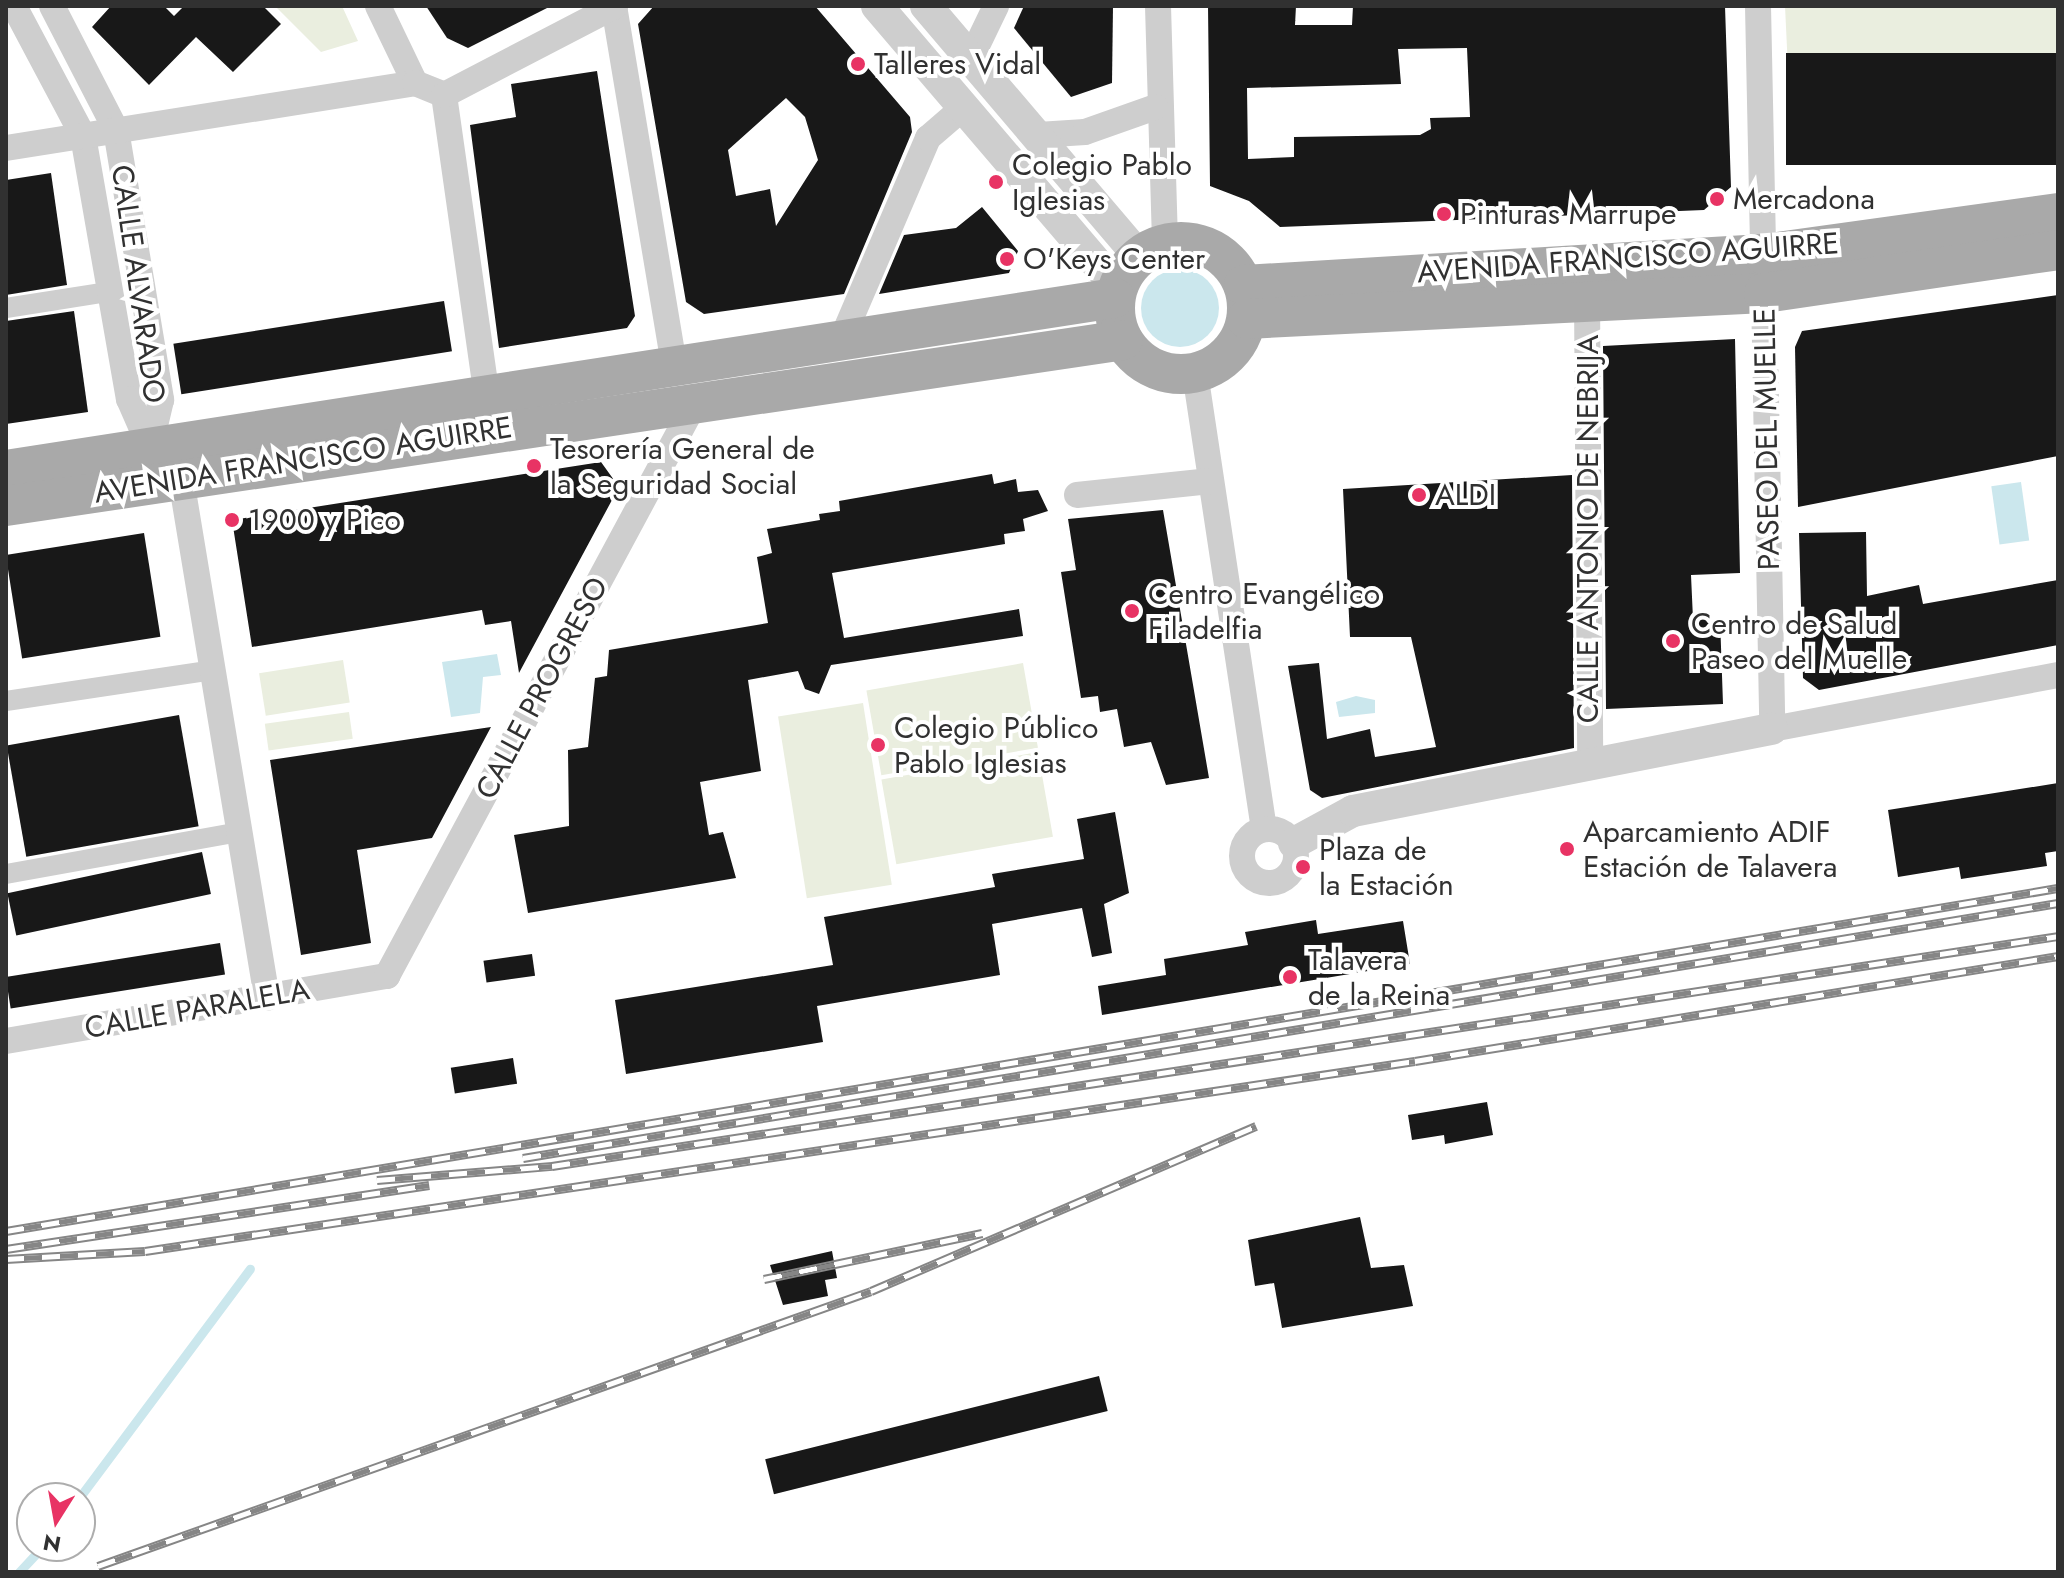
<!DOCTYPE html>
<meta charset="utf-8">
<style>
body{margin:0}
#map{position:relative;width:2064px;height:1578px;overflow:hidden;background:#fff;font-family:Jost,sans-serif}
div>[style]{position:absolute}
.green>*{inset:0;background:#eaeedf;transform-origin:0 0}
.water>*{inset:0;background:#cbe7ed;transform-origin:0 0}
.round{border-radius:50%}
.stream>*{height:9px;margin:-4.5px;padding:0 4.5px;transform-origin:4.5px;border-radius:4.5px;background:#cbe7ed}
.building>*{inset:0;background:#181818;transform-origin:0 0}
.pedestrian>*{height:20px;margin:-10px;padding:0 10px;transform-origin:10px;border-radius:10px;background:#cecece}
.minor>*{height:26px;margin:-13px;padding:0 13px;transform-origin:13px;border-radius:13px;background:#cecece}
.minor>.ring{margin:-13px;padding:0;box-sizing:content-box;background:none;border:26px solid #cecece;border-radius:50%}
.tertiary>*{height:32px;margin:-16px;padding:0 16px;transform-origin:16px;border-radius:16px;background:#cecece}
.primary>*{height:40px;margin:-20px;padding:0 20px;transform-origin:20px;border-radius:20px;background:#a9a9a9}
.primary>.ring{margin:-20px;padding:0;box-sizing:content-box;background:none;border:40px solid #a9a9a9;border-radius:50%}
.rail>*{height:9px;margin-top:-4.5px;transform-origin:0;background:repeating-linear-gradient(90deg,#fff 0 18px,#868686 0 36px);box-sizing:border-box;border-block:2px solid #868686}
.dots>*{width:22px;height:22px;translate:-50% -50%;box-sizing:border-box;border:4px solid #fff;border-radius:50%}
span{translate:-50% -50%;white-space:nowrap;text-align:center;line-height:1.15;-webkit-text-stroke:8px #fff;paint-order:stroke}
.poi-label{font-size:30px;color:#313131}
.left{translate:0 -50%;text-align:left}
.street-label{font-size:30px;color:#313131}
.frame{position:absolute;inset:0;border:8px solid #313131;pointer-events:none}
.north{position:absolute;left:16px;top:1482px;width:80px;height:80px;box-sizing:border-box;background:#fff;border:2px solid #adadad;border-radius:50%;rotate:191deg;font-size:22px;font-weight:700;line-height:32px;text-align:center;color:#313131}
.north::after{content:'';display:block;margin:auto;width:28px;height:36px;background:#e83364;clip-path:polygon(50% 0,100% 100%,50% 72%,0 100%)}
</style>
<div id="map">
<div class="green">
<div style="clip-path:polygon(275px 6px,342px 6px,358px 41px,321px 52px)"></div>
<div style="clip-path:polygon(1785px 6px,2058px 6px,2058px 53px,1789px 90px)"></div>
<div style="left:343px;top:660px;width:43px;height:85px;rotate:81deg"></div>
<div style="left:1023px;top:663px;width:86px;height:159px;rotate:80deg"></div>
<div style="left:863px;top:703px;width:184px;height:86px;rotate:81deg"></div>
<div style="left:349px;top:712px;width:27px;height:85px;rotate:82deg"></div>
<div style="left:1038px;top:752px;width:86px;height:159px;rotate:80deg"></div>
</div>
<div class="water">
<div class="round" style="left:1141px;top:269px;width:78px;height:78px"></div>
<div style="left:2021px;top:482px;width:59px;height:30px;rotate:82deg"></div>
<div style="clip-path:polygon(497px 654px,501px 675px,483px 677px,480px 713px,451px 717px,442px 662px)"></div>
<div style="clip-path:polygon(1356px 696px,1375px 700px,1375px 713px,1339px 717px,1336px 702px)"></div>
</div>
<div class="stream">
<div style="left:79px;top:1498px;width:286px;rotate:-53.3deg"></div>
<div style="left:19px;top:1572px;width:35px;rotate:-47deg"></div>
</div>
<div class="building">
<div style="clip-path:polygon(111px 6px,164px 6px,174px 16px,184px 6px,263px 6px,281px 24px,233px 72px,196px 37px,149px 85px,92px 27px)"></div>
<div style="clip-path:polygon(426px 6px,551px 6px,468px 48px,447px 38px)"></div>
<div style="clip-path:polygon(evenodd,654px 6px,815px 6px,910px 117px,912px 132px,844px 294px,704px 314px,686px 302px,638px 24px,654px 6px,786px 98px,805px 117px,818px 160px,776px 226px,770px 189px,736px 196px,728px 150px,786px 98px)"></div>
<div style="clip-path:polygon(1024px 6px,1113px 6px,1112px 83px,1071px 97px,1014px 28px)"></div>
<div style="clip-path:polygon(evenodd,1208px 6px,1296px 6px,1295px 25px,1352px 25px,1353px 6px,1725px 6px,1731px 187px,1704px 210px,1280px 227px,1249px 201px,1210px 186px,1208px 6px,1467px 48px,1470px 117px,1430px 118px,1431px 129px,1420px 135px,1294px 137px,1294px 157px,1248px 159px,1247px 88px,1401px 84px,1398px 49px,1467px 48px)"></div>
<div style="left:2058px;top:53px;width:112px;height:272px;rotate:90deg"></div>
<div style="clip-path:polygon(597px 71px,635px 316px,627px 328px,499px 348px,470px 125px,516px 117px,511px 84px)"></div>
<div style="clip-path:polygon(51px 173px,67px 285px,6px 295px,6px 180px)"></div>
<div style="clip-path:polygon(982px 207px,1018px 251px,1009px 273px,879px 294px,904px 235px,956px 228px)"></div>
<div style="clip-path:polygon(2058px 295px,2058px 456px,1798px 507px,1795px 347px,1802px 331px)"></div>
<div style="left:444px;top:301px;width:51px;height:274px;rotate:81deg"></div>
<div style="clip-path:polygon(74px 311px,88px 412px,6px 424px,6px 321px)"></div>
<div style="clip-path:polygon(1735px 339px,1740px 573px,1691px 575px,1693px 619px,1720px 618px,1723px 704px,1606px 709px,1603px 346px)"></div>
<div style="clip-path:polygon(601px 462px,619px 487px,519px 673px,511px 621px,485px 625px,482px 610px,252px 647px,232px 520px)"></div>
<div style="clip-path:polygon(992px 474px,994px 484px,1016px 479px,1018px 492px,1038px 490px,1048px 511px,1023px 519px,1025px 531px,1004px 534px,1005px 544px,832px 573px,844px 638px,1019px 609px,1023px 636px,831px 665px,819px 694px,805px 689px,798px 671px,748px 680px,761px 771px,700px 782px,709px 835px,723px 832px,736px 878px,528px 913px,514px 835px,569px 826px,568px 750px,588px 747px,595px 678px,607px 676px,609px 650px,768px 623px,757px 557px,772px 553px,767px 529px,820px 520px,819px 514px,840px 511px,839px 501px)"></div>
<div style="clip-path:polygon(1572px 475px,1574px 748px,1322px 798px,1310px 790px,1288px 666px,1319px 663px,1327px 739px,1370px 729px,1375px 757px,1436px 747px,1411px 637px,1350px 637px,1343px 489px)"></div>
<div style="clip-path:polygon(1163px 510px,1209px 778px,1166px 785px,1151px 742px,1124px 747px,1117px 709px,1100px 712px,1098px 696px,1081px 698px,1061px 572px,1076px 570px,1068px 519px)"></div>
<div style="clip-path:polygon(1866px 532px,1867px 596px,1919px 585px,1923px 604px,2058px 580px,2058px 645px,1819px 690px,1803px 678px,1799px 533px)"></div>
<div style="left:144px;top:533px;width:105px;height:140px;rotate:81deg"></div>
<div style="left:179px;top:715px;width:113px;height:175px;rotate:80deg"></div>
<div style="clip-path:polygon(491px 727px,432px 838px,357px 850px,371px 943px,301px 955px,270px 760px)"></div>
<div style="clip-path:polygon(2058px 783px,2058px 851px,2045px 853px,2047px 866px,1961px 879px,1959px 867px,1898px 877px,1888px 810px)"></div>
<div style="clip-path:polygon(1115px 812px,1129px 893px,1104px 904px,1112px 953px,1092px 957px,1082px 908px,992px 924px,1000px 975px,817px 1006px,823px 1042px,626px 1074px,615px 1000px,833px 965px,824px 917px,995px 887px,992px 874px,1084px 859px,1077px 819px)"></div>
<div style="left:202px;top:852px;width:43px;height:199px;rotate:78deg"></div>
<div style="clip-path:polygon(1316px 920px,1318px 934px,1403px 921px,1410px 964px,1102px 1015px,1098px 986px,1166px 975px,1164px 959px,1248px 945px,1245px 932px)"></div>
<div style="left:220px;top:943px;width:32px;height:217px;rotate:81deg"></div>
<div style="left:532px;top:954px;width:22px;height:49px;rotate:82deg"></div>
<div style="left:513px;top:1058px;width:26px;height:63px;rotate:81deg"></div>
<div style="clip-path:polygon(1487px 1102px,1493px 1135px,1445px 1144px,1444px 1135px,1412px 1140px,1408px 1115px)"></div>
<div style="clip-path:polygon(1360px 1217px,1371px 1268px,1404px 1265px,1413px 1306px,1282px 1328px,1274px 1283px,1255px 1286px,1248px 1240px)"></div>
<div style="clip-path:polygon(832px 1251px,837px 1278px,825px 1280px,828px 1296px,783px 1305px,770px 1265px)"></div>
<div style="left:1099px;top:1376px;width:36px;height:344px;rotate:76deg"></div>
</div>
<div class="pedestrian">
<div style="left:6px;top:308px;width:102px;rotate:-9deg"></div>
<div style="left:6px;top:701px;width:209px;rotate:-8.5deg"></div>
<div style="left:6px;top:874px;width:237px;rotate:-10.2deg"></div>
</div>
<div class="minor">
<div style="left:14px;top:6px;width:147px;rotate:62deg"></div>
<div style="left:83px;top:136px;width:267px;rotate:80.1deg"></div>
<div style="left:129px;top:399px;width:52px;rotate:66.4deg"></div>
<div style="left:52px;top:6px;width:140px;rotate:62.7deg"></div>
<div style="left:116px;top:130px;width:274px;rotate:80.5deg"></div>
<div style="left:161px;top:400px;width:48px;rotate:103.2deg"></div>
<div style="left:378px;top:6px;width:85px;rotate:64.3deg"></div>
<div style="left:614px;top:6px;width:364px;rotate:80.5deg"></div>
<div style="left:1158px;top:6px;width:237px;rotate:88.3deg"></div>
<div style="left:1758px;top:6px;width:248px;rotate:88.8deg"></div>
<div style="left:971px;top:58px;width:58px;rotate:-64.3deg"></div>
<div style="left:444px;top:95px;width:304px;rotate:81.9deg"></div>
<div style="left:1038px;top:135px;width:47px;rotate:-3.7deg"></div>
<div style="left:1085px;top:132px;width:75px;rotate:-19.4deg"></div>
<div style="left:6px;top:148px;width:414px;rotate:-9deg"></div>
<div style="left:415px;top:83px;width:31px;rotate:22deg"></div>
<div style="left:444px;top:95px;width:193px;rotate:-27.5deg"></div>
<div style="left:1764px;top:293px;width:436px;rotate:88.9deg"></div>
<div style="left:1772px;top:729px;width:291px;rotate:-10.7deg"></div>
<div style="left:1587px;top:296px;width:466px;rotate:89.6deg"></div>
<div style="left:841px;top:341px;width:221px;rotate:-66.8deg"></div>
<div style="left:928px;top:138px;width:48px;rotate:-40.7deg"></div>
<div style="left:1195px;top:373px;width:461px;rotate:81.4deg"></div>
<div style="left:181px;top:479px;width:526px;rotate:80.59deg"></div>
<div style="left:1077px;top:495px;width:134px;rotate:-6deg"></div>
<div class="ring" style="left:1242px;top:829px;width:28px;height:28px"></div>
<div style="left:6px;top:1041px;width:387px;rotate:-9.7deg"></div>
<div style="left:387px;top:976px;width:653px;rotate:-61.75deg"></div>
</div>
<div class="tertiary">
<div style="left:877px;top:6px;width:371px;rotate:49.5deg"></div>
<div style="left:926px;top:6px;width:328px;rotate:49.6deg"></div>
<div style="left:1294px;top:843px;width:67px;rotate:-28.5deg"></div>
<div style="left:1353px;top:811px;width:427px;rotate:-11.1deg"></div>
</div>
<div class="primary">
<div class="ring" style="left:1115px;top:242px;width:92px;height:92px"></div>
<div style="left:1244px;top:285px;width:520px;rotate:-3.42deg"></div>
<div style="left:1763px;top:254px;width:298px;rotate:-7.9deg"></div>
<div style="left:1247px;top:319px;width:518px;rotate:-2.88deg"></div>
<div style="left:1764px;top:293px;width:297px;rotate:-8.3deg"></div>
<div style="left:6px;top:470px;width:1122px;rotate:-8.82deg"></div>
<div style="left:6px;top:506px;width:1129px;rotate:-8.45deg"></div>
</div>
<div class="rail">
<div style="left:523px;top:1158px;width:1556px;rotate:-9.43deg"></div>
<div style="left:377px;top:1180px;width:176px;rotate:-4.6deg"></div>
<div style="left:552px;top:1166px;width:1523px;rotate:-8.68deg"></div>
<div style="left:6px;top:1231px;width:2080px;rotate:-9.49deg"></div>
<div style="left:6px;top:1249px;width:428px;rotate:-8.6deg"></div>
<div style="left:6px;top:1259px;width:139px;rotate:-3.3deg"></div>
<div style="left:145px;top:1251px;width:1284px;rotate:-8.51deg"></div>
<div style="left:1415px;top:1061px;width:652px;rotate:-9.27deg"></div>
<div style="left:764px;top:1279px;width:223px;rotate:-11.9deg"></div>
<div style="left:98px;top:1566px;width:820px;rotate:-19.58deg"></div>
<div style="left:871px;top:1291px;width:419px;rotate:-23.2deg"></div>
</div>
<div class="dots">
<div style="left:858px;top:64px;background:#e83364"></div>
<div style="left:996px;top:182px;background:#e83364"></div>
<div style="left:1717px;top:199px;background:#e83364"></div>
<div style="left:1444px;top:214px;background:#e83364"></div>
<div style="left:1007px;top:259px;background:#e83364"></div>
<div style="left:534px;top:466px;background:#e83364"></div>
<div style="left:1419px;top:495px;background:#e83364"></div>
<div style="left:232px;top:520px;background:#e83364"></div>
<div style="left:1132px;top:611px;background:#e83364"></div>
<div style="left:1673px;top:641px;background:#e83364"></div>
<div style="left:878px;top:745px;background:#e83364"></div>
<div style="left:1567px;top:849px;background:#e83364"></div>
<div style="left:1303px;top:867px;background:#e83364"></div>
<div style="left:1290px;top:977px;background:#e83364"></div>
</div>
<div class="poi-label">
<span class="left" style="left:874px;top:64px">Talleres Vidal</span>
<span class="left" style="left:1012px;top:182px">Colegio Pablo<br>Iglesias</span>
<span class="left" style="left:1733px;top:199px">Mercadona</span>
<span class="left" style="left:1460px;top:214px">Pinturas Marrupe</span>
<span class="left" style="left:1023px;top:259px">O'Keys Center</span>
<span class="left" style="left:550px;top:466px">Tesorería General de<br>la Seguridad Social</span>
<span class="left" style="left:1435px;top:495px">ALDI</span>
<span class="left" style="left:248px;top:520px">1900 y Pico</span>
<span class="left" style="left:1148px;top:611px">Centro Evangélico<br>Filadelfia</span>
<span class="left" style="left:1691px;top:641px">Centro de Salud<br>Paseo del Muelle</span>
<span class="left" style="left:894px;top:745px">Colegio Público<br>Pablo Iglesias</span>
<span class="left" style="left:1583px;top:849px">Aparcamiento ADIF<br>Estación de Talavera</span>
<span class="left" style="left:1319px;top:867px">Plaza de<br>la Estación</span>
<span class="left" style="left:1308px;top:977px">Talavera<br>de la Reina</span>
</div>
<div class="street-label">
<span style="left:1628px;top:258px;rotate:-4deg">AVENIDA FRANCISCO AGUIRRE</span>
<span style="left:138px;top:284px;rotate:82deg">CALLE ALVARADO</span>
<span style="left:1767px;top:439px;rotate:-91deg">PASEO DEL MUELLE</span>
<span style="left:303px;top:460px;rotate:-9deg">AVENIDA FRANCISCO AGUIRRE</span>
<span style="left:1588px;top:529px;rotate:-90deg">CALLE ANTONIO DE NEBRIJA</span>
<span style="left:542px;top:688px;rotate:-62deg">CALLE PROGRESO</span>
<span style="left:197px;top:1009px;rotate:-10deg">CALLE PARALELA</span>
</div>
<div class="frame"></div>
<div class="north">N</div>
</div>
